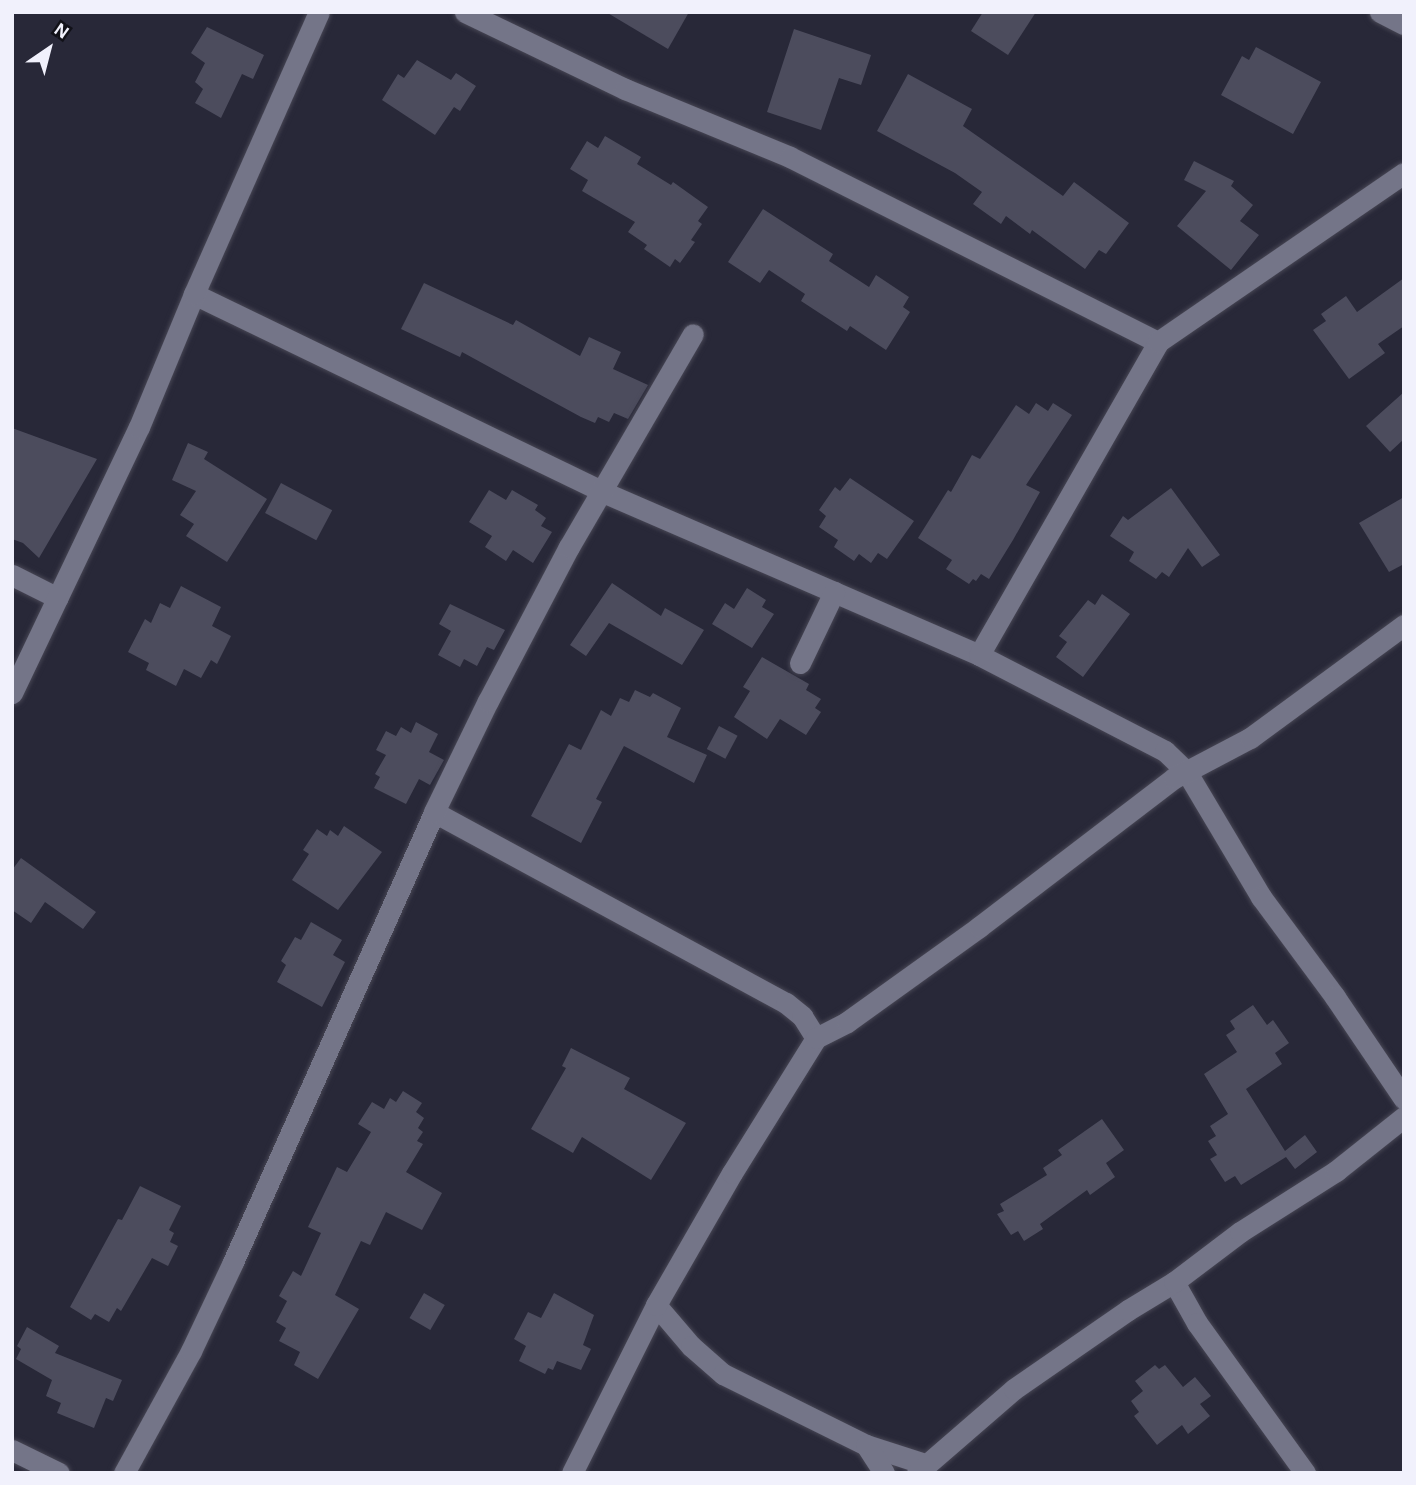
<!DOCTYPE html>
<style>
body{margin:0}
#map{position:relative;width:1416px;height:1485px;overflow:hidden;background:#282838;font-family:"Alegreya Sans",sans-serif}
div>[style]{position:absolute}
.building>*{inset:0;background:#4c4c5d;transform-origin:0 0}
.roads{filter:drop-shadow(0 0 2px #474654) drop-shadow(0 0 2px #474654)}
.street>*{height:21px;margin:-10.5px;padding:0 10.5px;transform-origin:10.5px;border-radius:10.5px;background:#747588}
span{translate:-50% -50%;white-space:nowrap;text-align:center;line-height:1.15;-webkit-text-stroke:5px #111118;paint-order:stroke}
.frame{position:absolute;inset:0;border:14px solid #f1f1fc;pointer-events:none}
.north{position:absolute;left:14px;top:14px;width:70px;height:70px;-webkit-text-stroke:5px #111118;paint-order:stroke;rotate:35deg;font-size:19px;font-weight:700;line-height:28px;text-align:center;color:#f1f1fc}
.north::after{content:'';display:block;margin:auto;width:24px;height:32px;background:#f1f1fc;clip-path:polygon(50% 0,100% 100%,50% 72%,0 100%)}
</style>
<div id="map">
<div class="building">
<div style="clip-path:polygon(606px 12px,689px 12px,668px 49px)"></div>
<div style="clip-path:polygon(983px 12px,1036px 12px,1008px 55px,971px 31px)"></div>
<div style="clip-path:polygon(207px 27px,264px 55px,253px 79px,242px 74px,221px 118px,195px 103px,203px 89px,195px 82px,205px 63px,191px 53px)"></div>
<div style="clip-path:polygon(794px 29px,871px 55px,861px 85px,839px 78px,821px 130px,767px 112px)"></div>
<div style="clip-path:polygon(1256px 47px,1321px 82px,1293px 134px,1221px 95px,1242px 56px,1249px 60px)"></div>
<div style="clip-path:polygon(417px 60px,451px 80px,456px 73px,476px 86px,460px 111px,454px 107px,435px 135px,382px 100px,398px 74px,404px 78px)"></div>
<div style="clip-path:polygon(908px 74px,972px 109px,963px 126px,1063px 196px,1074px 182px,1129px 223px,1106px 254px,1099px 250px,1085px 269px,1032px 230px,1030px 234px,1006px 216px,1001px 224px,973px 204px,982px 192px,955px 173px,877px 131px)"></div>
<div style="clip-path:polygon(605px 136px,641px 157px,637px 164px,671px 185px,673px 182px,708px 207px,698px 221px,702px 224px,691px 240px,695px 242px,680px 263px,675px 259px,670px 267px,644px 249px,647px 245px,628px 232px,635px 222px,582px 191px,588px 180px,570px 169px,587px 141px,598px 148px)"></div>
<div style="clip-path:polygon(1194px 161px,1234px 181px,1231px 186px,1253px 205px,1240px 221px,1259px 235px,1231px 270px,1177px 226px,1206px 191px,1184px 180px)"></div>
<div style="clip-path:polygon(763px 209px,833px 254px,829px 261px,869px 287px,876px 275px,909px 297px,903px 307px,910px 312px,886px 350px,850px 326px,847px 331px,801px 301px,805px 294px,769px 270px,760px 283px,728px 262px)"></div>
<div style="clip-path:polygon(1404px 278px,1404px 326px,1378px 344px,1385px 353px,1349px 379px,1313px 330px,1326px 321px,1321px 314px,1346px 296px,1357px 312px)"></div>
<div style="clip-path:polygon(424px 283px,513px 325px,516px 320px,580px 356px,589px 337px,621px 352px,613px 369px,648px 385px,628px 419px,614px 413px,609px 422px,598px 417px,595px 423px,581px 417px,462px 352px,460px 357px,401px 329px)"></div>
<div style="clip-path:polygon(1404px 392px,1404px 439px,1390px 452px,1366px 426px)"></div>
<div style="clip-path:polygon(1036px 403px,1048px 411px,1053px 403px,1072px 415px,1026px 485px,1040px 492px,1013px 540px,989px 579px,981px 574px,976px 581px,973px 579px,969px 584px,946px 569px,952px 560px,918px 538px,948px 490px,951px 492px,972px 455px,980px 459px,1016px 405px,1029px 414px)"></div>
<div style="clip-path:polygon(12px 428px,97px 459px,39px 558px,23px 543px,12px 539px)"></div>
<div style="clip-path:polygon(188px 443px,208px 452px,204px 459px,267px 499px,227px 562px,186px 536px,194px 524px,180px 515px,196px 491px,172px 480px)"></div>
<div style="clip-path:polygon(850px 478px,914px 521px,887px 559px,878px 553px,871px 563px,859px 554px,854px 561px,834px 547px,838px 540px,819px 527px,826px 516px,819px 510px,835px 487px,840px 491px)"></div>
<div style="left:281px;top:483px;width:58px;height:34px;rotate:28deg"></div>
<div style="clip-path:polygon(1171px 488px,1220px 555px,1202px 567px,1188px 548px,1169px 577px,1162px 572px,1156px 579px,1129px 561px,1134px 552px,1110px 536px,1123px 516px,1128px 520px)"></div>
<div style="clip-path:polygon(489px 490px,506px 500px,512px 490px,538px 505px,535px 510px,546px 518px,541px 526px,552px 532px,533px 563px,513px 550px,506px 561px,485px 547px,492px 536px,469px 522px)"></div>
<div style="clip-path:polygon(1404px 497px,1404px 564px,1389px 572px,1359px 523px)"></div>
<div style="clip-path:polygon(612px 583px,661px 616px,665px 608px,704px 630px,682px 665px,609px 623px,586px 656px,570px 645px)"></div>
<div style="clip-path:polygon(181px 586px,221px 607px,212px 626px,231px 636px,217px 664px,211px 660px,201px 678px,184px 669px,176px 686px,146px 670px,149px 663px,128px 652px,145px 619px,151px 623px,160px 603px,170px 608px)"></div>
<div style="clip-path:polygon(747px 588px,766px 600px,762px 607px,774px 614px,752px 648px,712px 624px,725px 603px,734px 609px)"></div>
<div style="clip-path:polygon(1102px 594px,1130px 614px,1083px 677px,1056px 657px,1067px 642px,1059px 636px,1088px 600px,1095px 605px)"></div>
<div style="clip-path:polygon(450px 604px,505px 630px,494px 650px,487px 647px,477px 666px,464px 659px,460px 667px,438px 655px,451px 631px,439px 624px)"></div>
<div style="clip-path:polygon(762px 657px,809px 684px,806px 690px,821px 699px,815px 708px,821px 712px,806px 735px,780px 719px,767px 739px,734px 717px,750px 691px,743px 687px)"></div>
<div style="clip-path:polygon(635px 690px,650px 697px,653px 693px,681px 708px,667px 737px,707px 755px,694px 783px,624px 746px,596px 799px,602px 802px,581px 843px,531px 816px,569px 744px,581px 750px,601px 710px,611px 716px,620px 698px,629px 702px)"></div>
<div style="clip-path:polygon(416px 722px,438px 734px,429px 752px,444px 760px,430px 785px,419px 779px,406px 804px,374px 788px,380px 777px,375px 774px,386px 755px,376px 750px,386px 731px,396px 736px,401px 727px,411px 733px)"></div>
<div style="left:719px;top:726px;width:21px;height:26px;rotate:28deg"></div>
<div style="clip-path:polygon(344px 826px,382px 852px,338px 910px,292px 880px,309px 854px,303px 850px,317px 829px,327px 836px,330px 830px,338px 836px)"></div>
<div style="clip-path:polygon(21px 858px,96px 912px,83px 929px,45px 902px,31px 923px,12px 910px,12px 870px)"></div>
<div style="clip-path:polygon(311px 922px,342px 940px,333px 955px,345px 962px,322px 1007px,277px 982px,286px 965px,281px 961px,295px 937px,301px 940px)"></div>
<div style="clip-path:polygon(1253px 1005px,1267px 1025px,1273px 1020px,1289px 1043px,1275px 1053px,1282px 1064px,1246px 1089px,1285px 1151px,1305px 1135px,1317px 1152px,1295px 1169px,1286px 1157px,1241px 1185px,1235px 1176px,1225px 1182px,1210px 1159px,1217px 1155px,1208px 1141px,1216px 1136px,1210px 1126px,1228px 1114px,1204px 1074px,1237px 1052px,1226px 1035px,1235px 1029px,1230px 1021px)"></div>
<div style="clip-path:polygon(571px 1048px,630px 1078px,624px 1089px,686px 1123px,651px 1180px,582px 1137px,573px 1153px,531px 1129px,566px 1068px,562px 1066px)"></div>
<div style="clip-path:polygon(403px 1091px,422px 1103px,416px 1112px,424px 1118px,418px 1128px,423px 1132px,417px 1141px,423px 1144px,406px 1172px,442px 1193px,422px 1230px,386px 1212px,370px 1245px,361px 1241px,335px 1295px,359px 1309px,318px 1379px,294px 1365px,300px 1352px,279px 1341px,286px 1328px,276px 1322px,287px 1301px,279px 1296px,293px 1271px,301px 1276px,321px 1233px,308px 1227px,337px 1167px,347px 1172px,371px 1132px,358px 1124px,372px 1102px,384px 1109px,390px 1098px,396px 1102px)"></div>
<div style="clip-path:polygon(1102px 1119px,1124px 1150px,1106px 1163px,1115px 1177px,1090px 1195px,1087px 1190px,1040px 1224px,1043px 1229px,1024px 1241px,1018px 1231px,1011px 1235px,997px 1214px,1004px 1211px,1000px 1204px,1047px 1175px,1043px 1168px,1062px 1155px,1058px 1150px)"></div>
<div style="clip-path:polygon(140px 1186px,181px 1206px,169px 1230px,174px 1233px,170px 1242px,178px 1246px,168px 1266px,152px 1258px,121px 1311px,117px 1308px,109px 1322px,95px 1314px,91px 1320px,70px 1307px,118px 1219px,122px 1220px)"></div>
<div style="left:424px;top:1293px;width:24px;height:29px;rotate:30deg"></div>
<div style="clip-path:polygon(554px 1293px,594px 1315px,583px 1345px,591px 1349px,581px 1370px,557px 1361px,553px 1370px,548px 1368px,545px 1374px,519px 1361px,526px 1346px,514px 1339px,528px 1312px,541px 1318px)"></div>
<div style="clip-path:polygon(27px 1327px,59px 1346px,55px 1353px,122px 1380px,113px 1401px,106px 1398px,94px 1428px,57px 1413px,61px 1403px,46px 1396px,52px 1380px,16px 1359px,21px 1349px,17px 1346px)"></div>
<div style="clip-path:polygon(1155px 1365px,1159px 1369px,1165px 1365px,1183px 1387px,1195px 1377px,1211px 1396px,1200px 1404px,1210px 1416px,1188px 1434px,1182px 1425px,1157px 1445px,1134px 1416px,1139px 1412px,1131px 1401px,1143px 1391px,1135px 1381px)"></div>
</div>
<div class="roads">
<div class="street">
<div style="left:465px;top:12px;width:178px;rotate:25.7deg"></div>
<div style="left:625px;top:89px;width:178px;rotate:22.4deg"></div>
<div style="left:790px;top:157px;width:412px;rotate:26.7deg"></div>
<div style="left:1380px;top:12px;width:27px;rotate:27deg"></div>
<div style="left:194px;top:294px;width:454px;rotate:25.8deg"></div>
<div style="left:603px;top:492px;width:410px;rotate:23.4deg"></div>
<div style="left:979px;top:655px;width:209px;rotate:27.3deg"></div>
<div style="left:1165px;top:751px;width:29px;rotate:44deg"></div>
<div style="left:1186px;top:771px;width:147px;rotate:59.2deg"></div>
<div style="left:1261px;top:897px;width:124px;rotate:53.5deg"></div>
<div style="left:1335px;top:997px;width:123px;rotate:55.9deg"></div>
<div style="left:12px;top:575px;width:51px;rotate:26.6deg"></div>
<div style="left:979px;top:655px;width:361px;rotate:-60.2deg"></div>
<div style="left:1158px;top:342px;width:298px;rotate:-34.5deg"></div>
<div style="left:800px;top:663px;width:79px;rotate:-64.4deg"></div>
<div style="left:12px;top:693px;width:295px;rotate:-64.5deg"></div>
<div style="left:139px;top:427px;width:144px;rotate:-67.5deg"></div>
<div style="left:194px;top:294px;width:308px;rotate:-66.1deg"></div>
<div style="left:434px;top:812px;width:400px;rotate:28.5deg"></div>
<div style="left:786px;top:1003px;width:21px;rotate:39deg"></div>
<div style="left:802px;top:1016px;width:26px;rotate:58deg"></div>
<div style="left:1174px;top:1282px;width:47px;rotate:60.7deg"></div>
<div style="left:1197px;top:1323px;width:185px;rotate:54.2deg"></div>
<div style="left:656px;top:1305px;width:54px;rotate:49.5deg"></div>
<div style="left:691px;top:1346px;width:43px;rotate:41.2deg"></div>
<div style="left:723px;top:1374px;width:160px;rotate:26.4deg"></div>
<div style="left:866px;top:1445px;width:62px;rotate:17.9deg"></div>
<div style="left:866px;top:1445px;width:33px;rotate:57deg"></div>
<div style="left:12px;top:1450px;width:52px;rotate:26.1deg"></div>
<div style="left:124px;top:1473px;width:139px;rotate:-61.2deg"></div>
<div style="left:191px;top:1351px;width:98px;rotate:-64.7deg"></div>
<div style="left:233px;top:1262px;width:493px;rotate:-65.9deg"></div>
<div style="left:434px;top:812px;width:123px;rotate:-64.1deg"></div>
<div style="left:488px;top:701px;width:174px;rotate:-62.3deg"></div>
<div style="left:569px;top:547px;width:246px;rotate:-59.8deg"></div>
<div style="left:572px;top:1473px;width:188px;rotate:-63.4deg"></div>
<div style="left:656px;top:1305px;width:152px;rotate:-60.1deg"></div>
<div style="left:732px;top:1173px;width:159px;rotate:-58.1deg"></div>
<div style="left:816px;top:1038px;width:35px;rotate:-27deg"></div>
<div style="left:847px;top:1022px;width:163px;rotate:-35.7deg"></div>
<div style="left:979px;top:927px;width:245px;rotate:-37.4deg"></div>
<div style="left:1174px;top:778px;width:86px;rotate:-27.8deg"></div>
<div style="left:1250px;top:738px;width:191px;rotate:-36.3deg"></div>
<div style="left:917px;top:1473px;width:128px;rotate:-40.9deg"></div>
<div style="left:1014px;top:1389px;width:139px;rotate:-34.7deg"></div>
<div style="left:1128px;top:1310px;width:54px;rotate:-31.3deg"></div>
<div style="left:1174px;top:1282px;width:83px;rotate:-37.1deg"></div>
<div style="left:1240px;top:1232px;width:114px;rotate:-32.4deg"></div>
<div style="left:1336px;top:1171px;width:87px;rotate:-38.5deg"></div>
</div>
</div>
<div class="frame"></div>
<div class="north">N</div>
</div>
